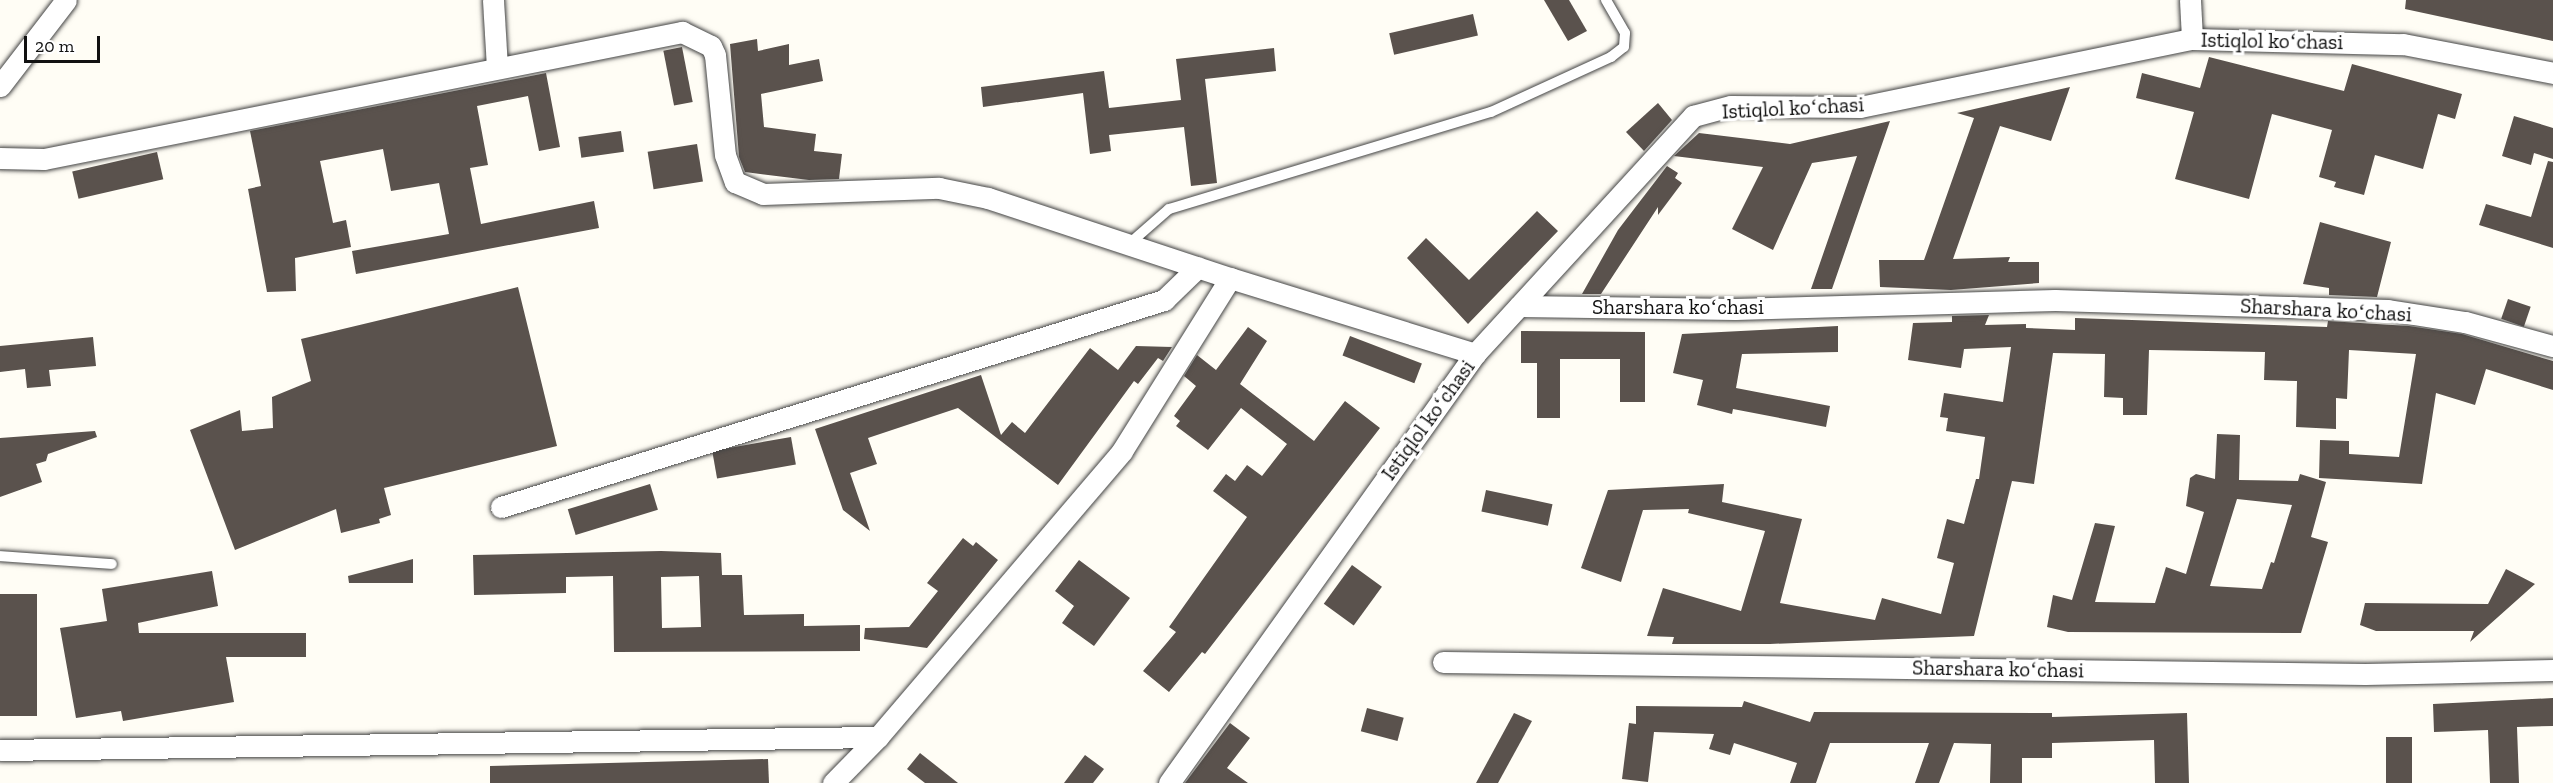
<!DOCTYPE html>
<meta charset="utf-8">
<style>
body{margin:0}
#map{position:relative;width:2553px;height:783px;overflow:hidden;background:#fffdf5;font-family:"Zilla Slab",serif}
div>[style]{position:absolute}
.building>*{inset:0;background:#5a524d;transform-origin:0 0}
.roads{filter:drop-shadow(0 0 2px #444) drop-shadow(0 0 2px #444)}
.lane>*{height:10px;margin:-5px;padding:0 5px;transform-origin:5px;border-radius:5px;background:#fff}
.street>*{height:21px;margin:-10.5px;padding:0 10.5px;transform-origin:10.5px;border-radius:10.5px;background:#fff}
span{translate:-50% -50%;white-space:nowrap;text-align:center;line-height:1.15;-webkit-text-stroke:6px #fff;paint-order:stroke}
.street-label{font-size:21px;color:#111}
.scale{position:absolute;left:24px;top:36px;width:76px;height:27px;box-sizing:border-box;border:3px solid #111;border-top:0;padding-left:8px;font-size:18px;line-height:21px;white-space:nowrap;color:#111;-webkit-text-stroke:4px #fff;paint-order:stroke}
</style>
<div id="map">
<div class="building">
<div style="clip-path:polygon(1544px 0,1569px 0,1587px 31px,1568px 41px)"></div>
<div style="clip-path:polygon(2406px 0,2553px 0,2553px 41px,2405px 9px)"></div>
<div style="left:1473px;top:14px;width:22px;height:86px;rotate:77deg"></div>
<div style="clip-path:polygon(757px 39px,758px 51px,789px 44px,789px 65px,819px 59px,823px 81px,761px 94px,764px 127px,816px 134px,814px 151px,842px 154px,839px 179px,809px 180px,745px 172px,739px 157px,730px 44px)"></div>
<div style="left:682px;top:47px;width:56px;height:19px;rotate:79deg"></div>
<div style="clip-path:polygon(1274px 48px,1276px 71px,1205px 79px,1217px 183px,1191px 186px,1184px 127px,1109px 135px,1111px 151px,1090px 154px,1083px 93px,983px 107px,981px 87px,1104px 71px,1109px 108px,1181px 100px,1176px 59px)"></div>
<div style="clip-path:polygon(2209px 57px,2344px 91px,2352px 64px,2462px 94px,2455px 119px,2438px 114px,2423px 169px,2375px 155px,2364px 195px,2334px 187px,2336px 182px,2319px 177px,2332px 130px,2272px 114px,2249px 199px,2175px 179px,2194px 112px,2136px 98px,2142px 73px,2200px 88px)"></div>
<div style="clip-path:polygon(546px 73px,560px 147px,539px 151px,528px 96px,477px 106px,488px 165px,470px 168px,481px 224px,594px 201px,599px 228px,356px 274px,352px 251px,449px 234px,439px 183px,391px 191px,383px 149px,320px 161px,333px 223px,346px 220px,351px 247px,295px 258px,296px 291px,267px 292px,248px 189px,261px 186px,250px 131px)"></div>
<div style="clip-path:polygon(2070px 87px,2051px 141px,2000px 126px,1953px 259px,2010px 257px,2008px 262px,2039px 262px,2039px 283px,1951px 290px,1880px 287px,1879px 260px,1924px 260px,1974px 118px,1957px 113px)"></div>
<div style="clip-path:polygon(1658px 103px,1672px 120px,1644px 151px,1626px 132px)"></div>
<div style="clip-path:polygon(2514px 116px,2553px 128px,2553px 159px,2534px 153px,2531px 165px,2502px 156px)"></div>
<div style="clip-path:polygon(1890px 121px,1832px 289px,1811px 289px,1857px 156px,1812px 163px,1773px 250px,1732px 229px,1763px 167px,1674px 156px,1699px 133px,1790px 144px)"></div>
<div style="left:621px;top:131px;width:21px;height:43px;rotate:82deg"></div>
<div style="left:697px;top:144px;width:38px;height:50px;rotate:81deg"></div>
<div style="left:157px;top:152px;width:28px;height:87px;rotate:77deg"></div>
<div style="clip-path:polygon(2548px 161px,2553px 162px,2553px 248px,2479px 225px,2486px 204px,2531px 217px)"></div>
<div style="clip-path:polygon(1667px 166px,1678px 173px,1675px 178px,1682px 183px,1658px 215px,1658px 207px,1601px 294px,1582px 294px,1618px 230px)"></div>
<div style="clip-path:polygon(1537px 211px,1558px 231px,1468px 324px,1407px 258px,1426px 238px,1469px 280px)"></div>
<div style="clip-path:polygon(2320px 222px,2391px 242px,2377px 297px,2329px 295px,2329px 288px,2303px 284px)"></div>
<div style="clip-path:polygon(518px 287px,557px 446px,384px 488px,391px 515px,379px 519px,380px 523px,341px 533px,336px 509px,235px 550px,190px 430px,240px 410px,242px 431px,273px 428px,272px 397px,311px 381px,301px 339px)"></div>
<div style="left:2508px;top:299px;width:24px;height:21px;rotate:19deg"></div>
<div style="clip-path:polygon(1989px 315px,1985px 325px,2026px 324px,2026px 328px,2075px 330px,2075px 318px,2327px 327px,2328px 321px,2409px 326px,2462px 334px,2553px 361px,2553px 390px,2486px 369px,2475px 405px,2436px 393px,2422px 484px,2319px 478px,2320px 440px,2349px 441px,2349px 454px,2399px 457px,2416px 354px,2349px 350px,2347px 399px,2336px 398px,2336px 429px,2296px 427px,2297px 381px,2264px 380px,2265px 352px,2149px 350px,2147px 415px,2123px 415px,2123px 398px,2104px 397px,2105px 354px,2053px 353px,2034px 484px,2012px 481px,1974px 636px,1770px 644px,1672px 644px,1674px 637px,1647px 636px,1663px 588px,1741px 611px,1765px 531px,1688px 513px,1689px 509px,1643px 510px,1621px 582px,1581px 568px,1608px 490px,1724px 484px,1722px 502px,1802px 519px,1780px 603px,1875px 620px,1882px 598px,1941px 614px,1954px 563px,1937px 558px,1947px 519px,1964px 524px,1976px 479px,1979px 479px,1985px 437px,1946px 431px,1948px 418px,1940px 417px,1944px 393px,2003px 402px,2011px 347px,1964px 349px,1961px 368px,1908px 360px,1913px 323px,1952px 322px,1952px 316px)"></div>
<div style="clip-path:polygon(1838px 326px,1838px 352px,1742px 354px,1736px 388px,1830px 406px,1826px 427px,1733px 409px,1732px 414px,1697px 405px,1703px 380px,1673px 373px,1682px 334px)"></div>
<div style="clip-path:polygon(1248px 327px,1267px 341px,1240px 384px,1314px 441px,1345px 401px,1380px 428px,1205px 654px,1202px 652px,1169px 692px,1143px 671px,1176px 632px,1169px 627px,1247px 517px,1213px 491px,1226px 474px,1235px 481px,1247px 465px,1262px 476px,1287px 444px,1241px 408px,1208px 450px,1176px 426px,1180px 421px,1174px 416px,1196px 386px,1184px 376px,1197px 355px,1216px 370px)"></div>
<div style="clip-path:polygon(1521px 331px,1645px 332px,1645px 402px,1620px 402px,1620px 359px,1560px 359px,1560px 418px,1537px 418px,1537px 363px,1521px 363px)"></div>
<div style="left:1350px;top:336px;width:77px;height:21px;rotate:21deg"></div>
<div style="clip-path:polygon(93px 337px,96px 366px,49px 370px,51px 386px,27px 388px,25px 369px,0 372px,0 346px)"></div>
<div style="clip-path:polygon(1136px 346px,1172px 347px,1163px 361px,1158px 358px,1138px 384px,1134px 381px,1058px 485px,958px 408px,868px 438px,877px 464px,850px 473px,870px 531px,843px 510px,815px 429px,981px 375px,1001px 435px,1012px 422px,1025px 433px,1090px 348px,1118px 370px)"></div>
<div style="clip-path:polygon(95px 431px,97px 437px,48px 454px,46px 461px,36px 464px,42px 482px,0 497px,0 438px)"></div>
<div style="clip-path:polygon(evenodd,2217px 434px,2240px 435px,2239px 480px,2298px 481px,2300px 474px,2326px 482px,2311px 537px,2328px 542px,2301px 633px,2068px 632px,2047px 627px,2053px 595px,2072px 600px,2095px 523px,2115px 526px,2095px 602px,2155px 603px,2166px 567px,2186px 574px,2204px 512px,2186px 506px,2190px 478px,2196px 474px,2215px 479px,2217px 434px,2237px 499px,2292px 505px,2274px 563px,2271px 562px,2262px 589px,2210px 586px,2237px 499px)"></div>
<div style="left:791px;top:437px;width:28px;height:80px;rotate:80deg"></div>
<div style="left:650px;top:484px;width:27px;height:86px;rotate:73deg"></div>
<div style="left:1486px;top:490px;width:68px;height:22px;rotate:12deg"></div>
<div style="clip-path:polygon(963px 538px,973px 546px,976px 542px,998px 560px,927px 648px,864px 639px,865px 628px,909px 627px,938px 591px,927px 583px)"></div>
<div style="clip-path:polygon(evenodd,661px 551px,721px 553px,722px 575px,742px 575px,744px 615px,804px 614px,804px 626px,860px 625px,860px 651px,614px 652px,613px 576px,566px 577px,566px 593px,474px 595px,473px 555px,661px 551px,699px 576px,701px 627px,662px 628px,661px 577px,699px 576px)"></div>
<div style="clip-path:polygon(413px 559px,413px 583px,349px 583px,348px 576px)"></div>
<div style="clip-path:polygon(1079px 560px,1130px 598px,1094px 646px,1062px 623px,1074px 606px,1055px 591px)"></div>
<div style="left:1352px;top:565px;width:37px;height:48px;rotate:36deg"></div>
<div style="clip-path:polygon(2506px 569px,2535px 584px,2470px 642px,2474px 631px,2376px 631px,2360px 625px,2365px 603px,2488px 604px)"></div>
<div style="clip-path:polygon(212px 571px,218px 606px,138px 623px,139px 633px,306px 633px,306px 657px,226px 657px,234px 702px,123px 721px,121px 711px,76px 718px,60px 628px,107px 621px,102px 589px)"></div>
<div style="left:0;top:594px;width:37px;height:122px"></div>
<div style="clip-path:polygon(2553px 698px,2553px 726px,2517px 727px,2519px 783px,2490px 783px,2488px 730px,2434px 732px,2433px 704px)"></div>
<div style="clip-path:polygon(1744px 701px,1810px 722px,1814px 712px,2052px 713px,2052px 717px,2187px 713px,2189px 783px,2155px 783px,2154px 740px,2052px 743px,2052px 758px,2022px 758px,2022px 783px,1990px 783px,1991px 744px,1954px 743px,1939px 783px,1915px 783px,1929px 743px,1830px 743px,1816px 783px,1790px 783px,1797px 763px,1734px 743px,1730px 755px,1709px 749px,1714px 734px,1654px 732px,1648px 782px,1622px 779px,1629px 723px,1636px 724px,1636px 706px,1742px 707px)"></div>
<div style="left:1367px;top:708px;width:38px;height:24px;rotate:15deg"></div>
<div style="clip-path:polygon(1514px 713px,1532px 721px,1498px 783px,1476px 783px)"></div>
<div style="clip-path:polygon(1230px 723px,1250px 738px,1227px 768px,1248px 783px,1185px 783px)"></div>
<div style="left:2386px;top:737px;width:26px;height:46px"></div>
<div style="clip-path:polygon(920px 753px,958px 783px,925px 783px,907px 769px)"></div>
<div style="clip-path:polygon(1085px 755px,1104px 769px,1093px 783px,1064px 783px)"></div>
<div style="clip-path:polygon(768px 759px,769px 783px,490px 783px,490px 766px)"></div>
</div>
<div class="roads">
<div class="lane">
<div style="left:1129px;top:244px;width:53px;rotate:-41.2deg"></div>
<div style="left:1169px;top:209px;width:336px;rotate:-16.8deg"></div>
<div style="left:1491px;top:112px;width:132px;rotate:-24.6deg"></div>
<div style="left:1611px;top:57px;width:16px;rotate:-38deg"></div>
<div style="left:1624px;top:47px;width:14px;rotate:-86deg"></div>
<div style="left:1625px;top:33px;width:38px;rotate:-120deg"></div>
<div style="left:0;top:556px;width:112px;rotate:4.1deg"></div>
</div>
<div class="street">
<div style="left:493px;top:0;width:67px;rotate:86.6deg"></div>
<div style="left:2190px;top:0;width:39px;rotate:87deg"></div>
<div style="left:0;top:86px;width:108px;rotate:-52.5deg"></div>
<div style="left:0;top:158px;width:44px;rotate:1.3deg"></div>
<div style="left:44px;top:159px;width:651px;rotate:-11.26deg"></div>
<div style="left:682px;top:32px;width:32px;rotate:26deg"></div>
<div style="left:711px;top:46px;width:10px;rotate:66deg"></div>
<div style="left:715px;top:55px;width:100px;rotate:84.3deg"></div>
<div style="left:725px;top:155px;width:29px;rotate:70deg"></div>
<div style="left:735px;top:182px;width:30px;rotate:23deg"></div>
<div style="left:763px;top:194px;width:176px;rotate:-2deg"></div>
<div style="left:939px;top:188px;width:50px;rotate:11.5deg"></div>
<div style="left:988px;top:198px;width:255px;rotate:18.3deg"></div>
<div style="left:1519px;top:306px;width:216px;rotate:0.8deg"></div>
<div style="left:1735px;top:309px;width:320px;rotate:-1.6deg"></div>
<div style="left:2055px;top:300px;width:333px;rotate:1.7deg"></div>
<div style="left:2388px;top:310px;width:78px;rotate:8.9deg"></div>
<div style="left:2465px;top:322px;width:91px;rotate:15.3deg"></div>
<div style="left:501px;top:507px;width:695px;rotate:-17.34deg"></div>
<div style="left:1164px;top:300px;width:47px;rotate:-44.1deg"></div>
<div style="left:1443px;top:662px;width:922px;rotate:0.75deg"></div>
<div style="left:2365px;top:674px;width:188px;rotate:-1.2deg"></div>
<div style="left:0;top:750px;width:878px;rotate:-0.85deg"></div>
<div style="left:833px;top:783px;width:64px;rotate:-45.6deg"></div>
<div style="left:878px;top:737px;width:376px;rotate:-49.5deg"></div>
<div style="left:1122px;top:451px;width:204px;rotate:-58deg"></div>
<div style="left:1230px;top:278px;width:257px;rotate:17.2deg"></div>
<div style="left:1169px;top:783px;width:527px;rotate:-54.5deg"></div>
<div style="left:1475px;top:354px;width:323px;rotate:-47.5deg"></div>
<div style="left:1693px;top:116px;width:39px;rotate:-15deg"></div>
<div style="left:1731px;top:106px;width:129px;rotate:0.4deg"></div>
<div style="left:1860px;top:107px;width:339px;rotate:-11.6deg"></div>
<div style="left:2192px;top:39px;width:211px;rotate:1.4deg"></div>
<div style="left:2403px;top:44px;width:153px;rotate:10.9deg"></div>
</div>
</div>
<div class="street-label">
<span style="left:2272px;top:41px;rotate:1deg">Istiqlol koʻchasi</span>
<span style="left:1793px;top:108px;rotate:-3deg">Istiqlol koʻchasi</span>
<span style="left:1678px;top:307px">Sharshara koʻchasi</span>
<span style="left:2326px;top:310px;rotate:3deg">Sharshara koʻchasi</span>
<span style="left:1428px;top:420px;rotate:-54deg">Istiqlol koʻchasi</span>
<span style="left:1998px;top:669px;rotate:1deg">Sharshara koʻchasi</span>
</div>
<div class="scale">20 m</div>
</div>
